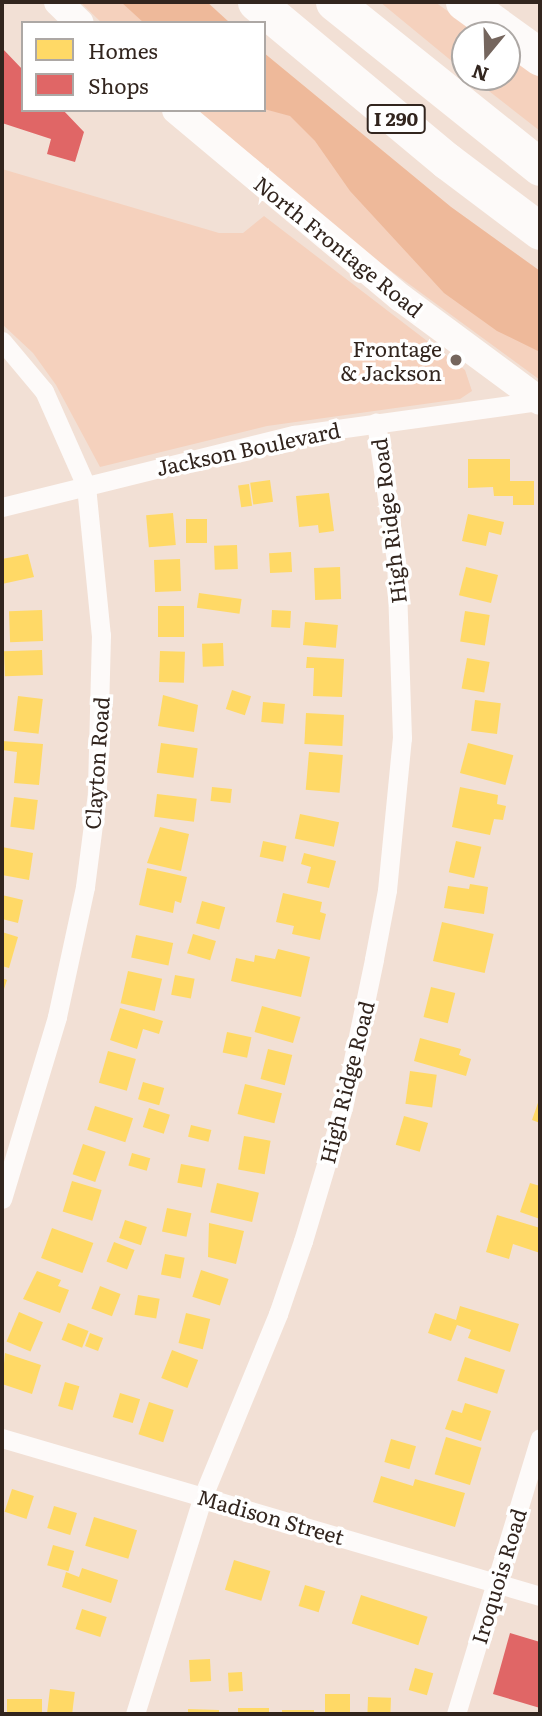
<!DOCTYPE html>
<style>
body{margin:0}
#map{position:relative;width:542px;height:1716px;overflow:hidden;background:#f2e0d5;font-family:Literata,serif}
div>[style]{position:absolute}
.green>*{inset:0;background:#f5d1bd}
.forest>*{inset:0;background:#eeb99a}
.homes>*{inset:0;background:#ffd966;transform-origin:0 0}
.shops>*{inset:0;background:#e06666}
.street>*{height:19px;margin:-9.5px;padding:0 9.5px;transform-origin:9.5px;border-radius:9.5px;background:#fdfaf9}
.secondary>*{height:28px;margin:-14px;padding:0 14px;transform-origin:14px;border-radius:14px;background:#fdfaf9}
.highway>*{height:37px;margin:-18.5px;padding:0 18.5px;transform-origin:18.5px;border-radius:18.5px;background:#fdfaf9}
.dots>*{width:19px;height:19px;translate:-50% -50%;box-sizing:border-box;border:4px solid #fff;border-radius:50%}
span{translate:-50% -50%;white-space:nowrap;text-align:center;line-height:1.15;-webkit-text-stroke:7px #fff;paint-order:stroke}
.shield-label span{padding:2px 5px;background:#fff;border:2px solid;border-radius:5px;-webkit-text-stroke-width:0}
.shield-label{font-size:19px;color:#32251e;font-weight:700}
.street-label{font-size:21px;color:#32251e}
.poi-label{font-size:21px;color:#32251e}
.right{translate:-100% -50%;text-align:right}
.frame{position:absolute;inset:0;border:4px solid #32251e;pointer-events:none}
.legend{position:absolute;left:21px;top:21px;width:245px;height:91px;box-sizing:border-box;background:#fff;border:2px solid #ada8a5;margin:0;padding:9px 12px;list-style:none;font-size:21px;color:#32251e}
.legend li{display:flex;align-items:center;gap:14px;height:35px}
.legend b{width:35px;border:2px solid #ada8a5}
.north{position:absolute;left:451px;top:21px;width:70px;height:70px;box-sizing:border-box;background:#fff;border:2px solid #ada8a5;border-radius:50%;rotate:199deg;font-size:19px;font-weight:700;line-height:28px;text-align:center;color:#32251e}
.north::after{content:'';display:block;margin:auto;width:24px;height:32px;background:#75665e;clip-path:polygon(50% 0,100% 100%,50% 72%,0 100%)}
</style>
<div id="map">
<div class="green">
<div style="clip-path:polygon(80px 2px,207px 2px,230px 23px,102px 23px)"></div>
<div style="clip-path:polygon(380px 2px,435px 2px,481px 35px,465px 35px,465px 72px)"></div>
<div style="clip-path:polygon(264px 53px,451px 207px,540px 271px,540px 380px,368px 254px,197px 110px,264px 110px)"></div>
<div style="clip-path:polygon(507px 54px,540px 78px,540px 131px,471px 77px,507px 77px)"></div>
<div style="clip-path:polygon(2px 169px,219px 233px,243px 233px,264px 216px,465px 370px,472px 391px,460px 399px,267px 426px,100px 467px,56px 385px,33px 353px,2px 324px)"></div>
</div>
<div class="forest">
<div style="clip-path:polygon(121px 2px,207px 2px,230px 23px,144px 23px)"></div>
<div style="clip-path:polygon(264px 53px,451px 207px,540px 271px,540px 352px,497px 331px,444px 293px,350px 191px,315px 141px,290px 116px,264px 109px)"></div>
</div>
<div class="homes">
<div style="clip-path:polygon(468px 459px,510px 459px,510px 481px,534px 481px,534px 505px,513px 505px,513px 496px,494px 496px,493px 487px,468px 488px)"></div>
<div style="left:270px;top:480px;width:22px;height:20px;rotate:82deg"></div>
<div style="left:249px;top:484px;width:22px;height:11px;rotate:82deg"></div>
<div style="clip-path:polygon(329px 493px,334px 531px,319px 533px,318px 525px,299px 527px,296px 496px)"></div>
<div style="left:173px;top:513px;width:32px;height:27px;rotate:85deg"></div>
<div style="clip-path:polygon(468px 514px,504px 522px,501px 535px,489px 532px,486px 546px,462px 541px)"></div>
<div style="left:186px;top:519px;width:21px;height:24px"></div>
<div style="left:237px;top:545px;width:24px;height:23px;rotate:88deg"></div>
<div style="left:291px;top:552px;width:20px;height:22px;rotate:87deg"></div>
<div style="clip-path:polygon(28px 554px,34px 577px,2px 584px,2px 559px)"></div>
<div style="left:180px;top:559px;width:32px;height:26px;rotate:88deg"></div>
<div style="left:340px;top:567px;width:32px;height:26px;rotate:88deg"></div>
<div style="left:466px;top:567px;width:33px;height:29px;rotate:14deg"></div>
<div style="left:199px;top:593px;width:43px;height:15px;rotate:8deg"></div>
<div style="left:158px;top:606px;width:26px;height:31px"></div>
<div style="left:42px;top:610px;width:31px;height:33px;rotate:88deg"></div>
<div style="left:272px;top:610px;width:19px;height:17px;rotate:3deg"></div>
<div style="left:465px;top:611px;width:25px;height:31px;rotate:9deg"></div>
<div style="left:305px;top:622px;width:33px;height:23px;rotate:5deg"></div>
<div style="left:223px;top:643px;width:23px;height:21px;rotate:88deg"></div>
<div style="left:42px;top:650px;width:25px;height:38px;rotate:88deg"></div>
<div style="left:160px;top:651px;width:25px;height:31px;rotate:2deg"></div>
<div style="clip-path:polygon(307px 657px,344px 659px,342px 697px,313px 696px,314px 668px,306px 668px)"></div>
<div style="left:467px;top:658px;width:23px;height:31px;rotate:10deg"></div>
<div style="left:232px;top:690px;width:20px;height:20px;rotate:18deg"></div>
<div style="clip-path:polygon(163px 695px,198px 705px,194px 732px,158px 726px)"></div>
<div style="left:18px;top:696px;width:25px;height:35px;rotate:7deg"></div>
<div style="left:475px;top:700px;width:26px;height:31px;rotate:7deg"></div>
<div style="left:263px;top:702px;width:22px;height:20px;rotate:5deg"></div>
<div style="left:306px;top:713px;width:38px;height:31px;rotate:3deg"></div>
<div style="clip-path:polygon(2px 741px,43px 744px,39px 785px,14px 783px,17px 752px,2px 750px)"></div>
<div style="left:161px;top:743px;width:37px;height:30px;rotate:8deg"></div>
<div style="left:468px;top:743px;width:47px;height:31px;rotate:15deg"></div>
<div style="left:309px;top:752px;width:34px;height:38px;rotate:5deg"></div>
<div style="left:212px;top:787px;width:20px;height:14px;rotate:6deg"></div>
<div style="clip-path:polygon(460px 787px,498px 795px,497px 804px,506px 806px,503px 820px,494px 819px,490px 835px,452px 827px)"></div>
<div style="left:157px;top:794px;width:40px;height:23px;rotate:7deg"></div>
<div style="left:14px;top:797px;width:24px;height:30px;rotate:7deg"></div>
<div style="left:300px;top:814px;width:40px;height:25px;rotate:12deg"></div>
<div style="clip-path:polygon(160px 827px,189px 834px,181px 871px,147px 863px)"></div>
<div style="left:263px;top:841px;width:24px;height:16px;rotate:12deg"></div>
<div style="left:456px;top:841px;width:26px;height:32px;rotate:13deg"></div>
<div style="clip-path:polygon(2px 847px,33px 853px,29px 880px,2px 875px)"></div>
<div style="clip-path:polygon(304px 853px,336px 861px,329px 888px,307px 883px,311px 867px,301px 864px)"></div>
<div style="clip-path:polygon(147px 868px,187px 877px,181px 903px,175px 901px,173px 913px,139px 905px)"></div>
<div style="clip-path:polygon(470px 884px,488px 887px,484px 914px,444px 908px,448px 886px,469px 889px)"></div>
<div style="clip-path:polygon(283px 893px,322px 902px,320px 912px,326px 914px,320px 940px,292px 934px,294px 926px,276px 922px)"></div>
<div style="clip-path:polygon(2px 895px,23px 900px,18px 923px,2px 919px)"></div>
<div style="left:202px;top:901px;width:24px;height:23px;rotate:15deg"></div>
<div style="left:442px;top:922px;width:53px;height:40px;rotate:13deg"></div>
<div style="clip-path:polygon(2px 932px,18px 937px,9px 968px,2px 966px)"></div>
<div style="left:193px;top:934px;width:24px;height:20px;rotate:17deg"></div>
<div style="left:136px;top:935px;width:38px;height:23px;rotate:12deg"></div>
<div style="clip-path:polygon(278px 949px,310px 957px,301px 997px,231px 981px,236px 958px,254px 962px,255px 955px,275px 959px)"></div>
<div style="left:128px;top:971px;width:35px;height:33px;rotate:13deg"></div>
<div style="left:175px;top:975px;width:20px;height:20px;rotate:11deg"></div>
<div style="clip-path:polygon(2px 978px,7px 980px,2px 995px)"></div>
<div style="left:431px;top:987px;width:25px;height:31px;rotate:14deg"></div>
<div style="left:262px;top:1006px;width:40px;height:27px;rotate:16deg"></div>
<div style="clip-path:polygon(120px 1008px,163px 1021px,159px 1034px,143px 1029px,137px 1049px,110px 1040px)"></div>
<div style="left:227px;top:1032px;width:25px;height:21px;rotate:12deg"></div>
<div style="clip-path:polygon(420px 1038px,461px 1049px,459px 1055px,471px 1059px,466px 1076px,414px 1061px)"></div>
<div style="left:268px;top:1049px;width:25px;height:31px;rotate:14deg"></div>
<div style="left:108px;top:1051px;width:29px;height:33px;rotate:16deg"></div>
<div style="left:410px;top:1071px;width:27px;height:33px;rotate:8deg"></div>
<div style="left:143px;top:1082px;width:22px;height:18px;rotate:16deg"></div>
<div style="left:245px;top:1084px;width:38px;height:31px;rotate:14deg"></div>
<div style="clip-path:polygon(540px 1097px,540px 1123px,532px 1120px)"></div>
<div style="left:95px;top:1106px;width:40px;height:25px;rotate:18deg"></div>
<div style="left:149px;top:1108px;width:22px;height:20px;rotate:18deg"></div>
<div style="left:404px;top:1116px;width:25px;height:30px;rotate:16deg"></div>
<div style="left:191px;top:1125px;width:21px;height:12px;rotate:14deg"></div>
<div style="left:244px;top:1136px;width:27px;height:34px;rotate:10deg"></div>
<div style="left:83px;top:1144px;width:24px;height:32px;rotate:19deg"></div>
<div style="left:132px;top:1153px;width:19px;height:13px;rotate:16deg"></div>
<div style="left:181px;top:1164px;width:25px;height:19px;rotate:11deg"></div>
<div style="left:72px;top:1181px;width:31px;height:32px;rotate:17deg"></div>
<div style="left:217px;top:1183px;width:43px;height:30px;rotate:13deg"></div>
<div style="clip-path:polygon(530px 1183px,540px 1186px,540px 1219px,520px 1212px)"></div>
<div style="left:167px;top:1208px;width:25px;height:24px;rotate:12deg"></div>
<div style="clip-path:polygon(497px 1215px,540px 1228px,540px 1253px,513px 1244px,509px 1259px,486px 1252px)"></div>
<div style="left:125px;top:1220px;width:23px;height:19px;rotate:18deg"></div>
<div style="clip-path:polygon(209px 1223px,244px 1231px,236px 1264px,208px 1257px)"></div>
<div style="left:52px;top:1228px;width:44px;height:32px;rotate:20deg"></div>
<div style="left:114px;top:1242px;width:22px;height:21px;rotate:21deg"></div>
<div style="left:165px;top:1254px;width:20px;height:21px;rotate:11deg"></div>
<div style="left:201px;top:1270px;width:29px;height:28px;rotate:18deg"></div>
<div style="clip-path:polygon(37px 1271px,61px 1280px,58px 1286px,69px 1290px,60px 1313px,23px 1299px)"></div>
<div style="left:100px;top:1286px;width:22px;height:24px;rotate:21deg"></div>
<div style="left:138px;top:1295px;width:22px;height:20px;rotate:10deg"></div>
<div style="clip-path:polygon(460px 1306px,519px 1324px,510px 1352px,468px 1338px,471px 1330px,457px 1325px,451px 1341px,428px 1333px,435px 1313px,456px 1320px)"></div>
<div style="left:19px;top:1312px;width:26px;height:32px;rotate:23deg"></div>
<div style="left:186px;top:1313px;width:25px;height:31px;rotate:14deg"></div>
<div style="left:68px;top:1323px;width:22px;height:18px;rotate:21deg"></div>
<div style="left:90px;top:1333px;width:14px;height:14px;rotate:21deg"></div>
<div style="left:172px;top:1350px;width:28px;height:30px;rotate:21deg"></div>
<div style="clip-path:polygon(5px 1353px,41px 1365px,32px 1394px,2px 1384px)"></div>
<div style="left:465px;top:1357px;width:42px;height:25px;rotate:18deg"></div>
<div style="left:65px;top:1382px;width:15px;height:25px;rotate:16deg"></div>
<div style="left:120px;top:1393px;width:21px;height:25px;rotate:17deg"></div>
<div style="left:149px;top:1402px;width:26px;height:34px;rotate:18deg"></div>
<div style="clip-path:polygon(465px 1403px,491px 1411px,481px 1441px,445px 1429px,452px 1410px,462px 1413px)"></div>
<div style="left:446px;top:1437px;width:37px;height:39px;rotate:17deg"></div>
<div style="left:391px;top:1439px;width:26px;height:24px;rotate:16deg"></div>
<div style="clip-path:polygon(381px 1476px,413px 1486px,415px 1479px,465px 1493px,455px 1527px,373px 1502px)"></div>
<div style="left:12px;top:1489px;width:23px;height:24px;rotate:18deg"></div>
<div style="left:54px;top:1506px;width:24px;height:23px;rotate:17deg"></div>
<div style="left:94px;top:1517px;width:45px;height:30px;rotate:17deg"></div>
<div style="left:53px;top:1545px;width:22px;height:21px;rotate:16deg"></div>
<div style="left:234px;top:1560px;width:38px;height:31px;rotate:17deg"></div>
<div style="clip-path:polygon(82px 1568px,118px 1580px,111px 1603px,62px 1587px,66px 1572px,79px 1577px)"></div>
<div style="left:305px;top:1585px;width:21px;height:22px;rotate:17deg"></div>
<div style="left:361px;top:1595px;width:70px;height:30px;rotate:18deg"></div>
<div style="left:82px;top:1609px;width:26px;height:21px;rotate:18deg"></div>
<div style="left:210px;top:1659px;width:22px;height:21px;rotate:87deg"></div>
<div style="left:415px;top:1668px;width:19px;height:23px;rotate:16deg"></div>
<div style="left:242px;top:1672px;width:19px;height:14px;rotate:87deg"></div>
<div style="left:50px;top:1689px;width:25px;height:25px;rotate:7deg"></div>
<div style="left:325px;top:1694px;width:25px;height:20px"></div>
<div style="left:368px;top:1697px;width:23px;height:17px;rotate:2deg"></div>
<div style="left:42px;top:1699px;width:15px;height:35px;rotate:90deg"></div>
<div style="left:238px;top:1708px;width:31px;height:6px"></div>
<div style="clip-path:polygon(188px 1709px,219px 1710px,219px 1714px,188px 1714px)"></div>
<div style="left:282px;top:1710px;width:32px;height:4px"></div>
</div>
<div class="shops">
<div style="clip-path:polygon(2px 48px,23px 70px,23px 110px,63px 110px,84px 132px,75px 162px,47px 154px,51px 139px,2px 123px)"></div>
<div style="clip-path:polygon(510px 1633px,540px 1642px,540px 1708px,493px 1694px)"></div>
</div>
<div class="street">
<div style="left:2px;top:341px;width:65px;rotate:50deg"></div>
<div style="left:44px;top:391px;width:104px;rotate:66.1deg"></div>
<div style="left:86px;top:486px;width:150px;rotate:84.3deg"></div>
<div style="left:101px;top:635px;width:158px;rotate:91.5deg"></div>
<div style="left:97px;top:793px;width:95px;rotate:97.3deg"></div>
<div style="left:85px;top:887px;width:133px;rotate:102.2deg"></div>
<div style="left:57px;top:1017px;width:190px;rotate:106.8deg"></div>
<div style="left:2px;top:507px;width:301px;rotate:-13.9deg"></div>
<div style="left:294px;top:435px;width:248px;rotate:-7.9deg"></div>
<div style="left:2px;top:1438px;width:561px;rotate:16.37deg"></div>
<div style="left:135px;top:1714px;width:228px;rotate:-72.7deg"></div>
<div style="left:203px;top:1496px;width:197px;rotate:-67.6deg"></div>
<div style="left:278px;top:1314px;width:77px;rotate:-71.1deg"></div>
<div style="left:303px;top:1241px;width:139px;rotate:-73.3deg"></div>
<div style="left:343px;top:1108px;width:152px;rotate:-78.2deg"></div>
<div style="left:374px;top:959px;width:70px;rotate:-79.3deg"></div>
<div style="left:387px;top:890px;width:153px;rotate:-84.4deg"></div>
<div style="left:402px;top:738px;width:177px;rotate:-91.9deg"></div>
<div style="left:396px;top:561px;width:140px;rotate:-98.2deg"></div>
<div style="left:456px;top:1714px;width:288px;rotate:-73.1deg"></div>
</div>
<div class="secondary">
<div style="left:58px;top:2px;width:30px;rotate:44deg"></div>
<div style="left:176px;top:110px;width:293px;rotate:39.9deg"></div>
<div style="left:401px;top:298px;width:173px;rotate:36.5deg"></div>
</div>
<div class="highway">
<div style="left:256px;top:2px;width:249px;rotate:39.8deg"></div>
<div style="left:447px;top:161px;width:116px;rotate:37deg"></div>
<div style="left:334px;top:2px;width:264px;rotate:38.7deg"></div>
<div style="left:464px;top:2px;width:94px;rotate:35.9deg"></div>
</div>
<div class="dots">
<div style="left:456px;top:360px;background:#75665e"></div>
</div>
<div class="shield-label">
<span style="left:396px;top:119px">I 290</span>
</div>
<div class="street-label">
<span style="left:339px;top:246px;rotate:39deg">North Frontage Road</span>
<span style="left:248px;top:448px;rotate:-12deg">Jackson Boulevard</span>
<span style="left:388px;top:521px;rotate:-97deg">High Ridge Road</span>
<span style="left:96px;top:763px;rotate:-86deg">Clayton Road</span>
<span style="left:346px;top:1082px;rotate:-76deg">High Ridge Road</span>
<span style="left:271px;top:1516px;rotate:16deg">Madison Street</span>
<span style="left:498px;top:1576px;rotate:-73deg">Iroquois Road</span>
</div>
<div class="poi-label">
<span class="right" style="left:442px;top:360px">Frontage<br>&amp; Jackson</span>
</div>
<div class="frame"></div>
<ul class="legend">
<li><b style="height:19px;background:#ffd966"></b>Homes</li>
<li><b style="height:19px;background:#e06666"></b>Shops</li>
</ul>
<div class="north">N</div>
</div>
